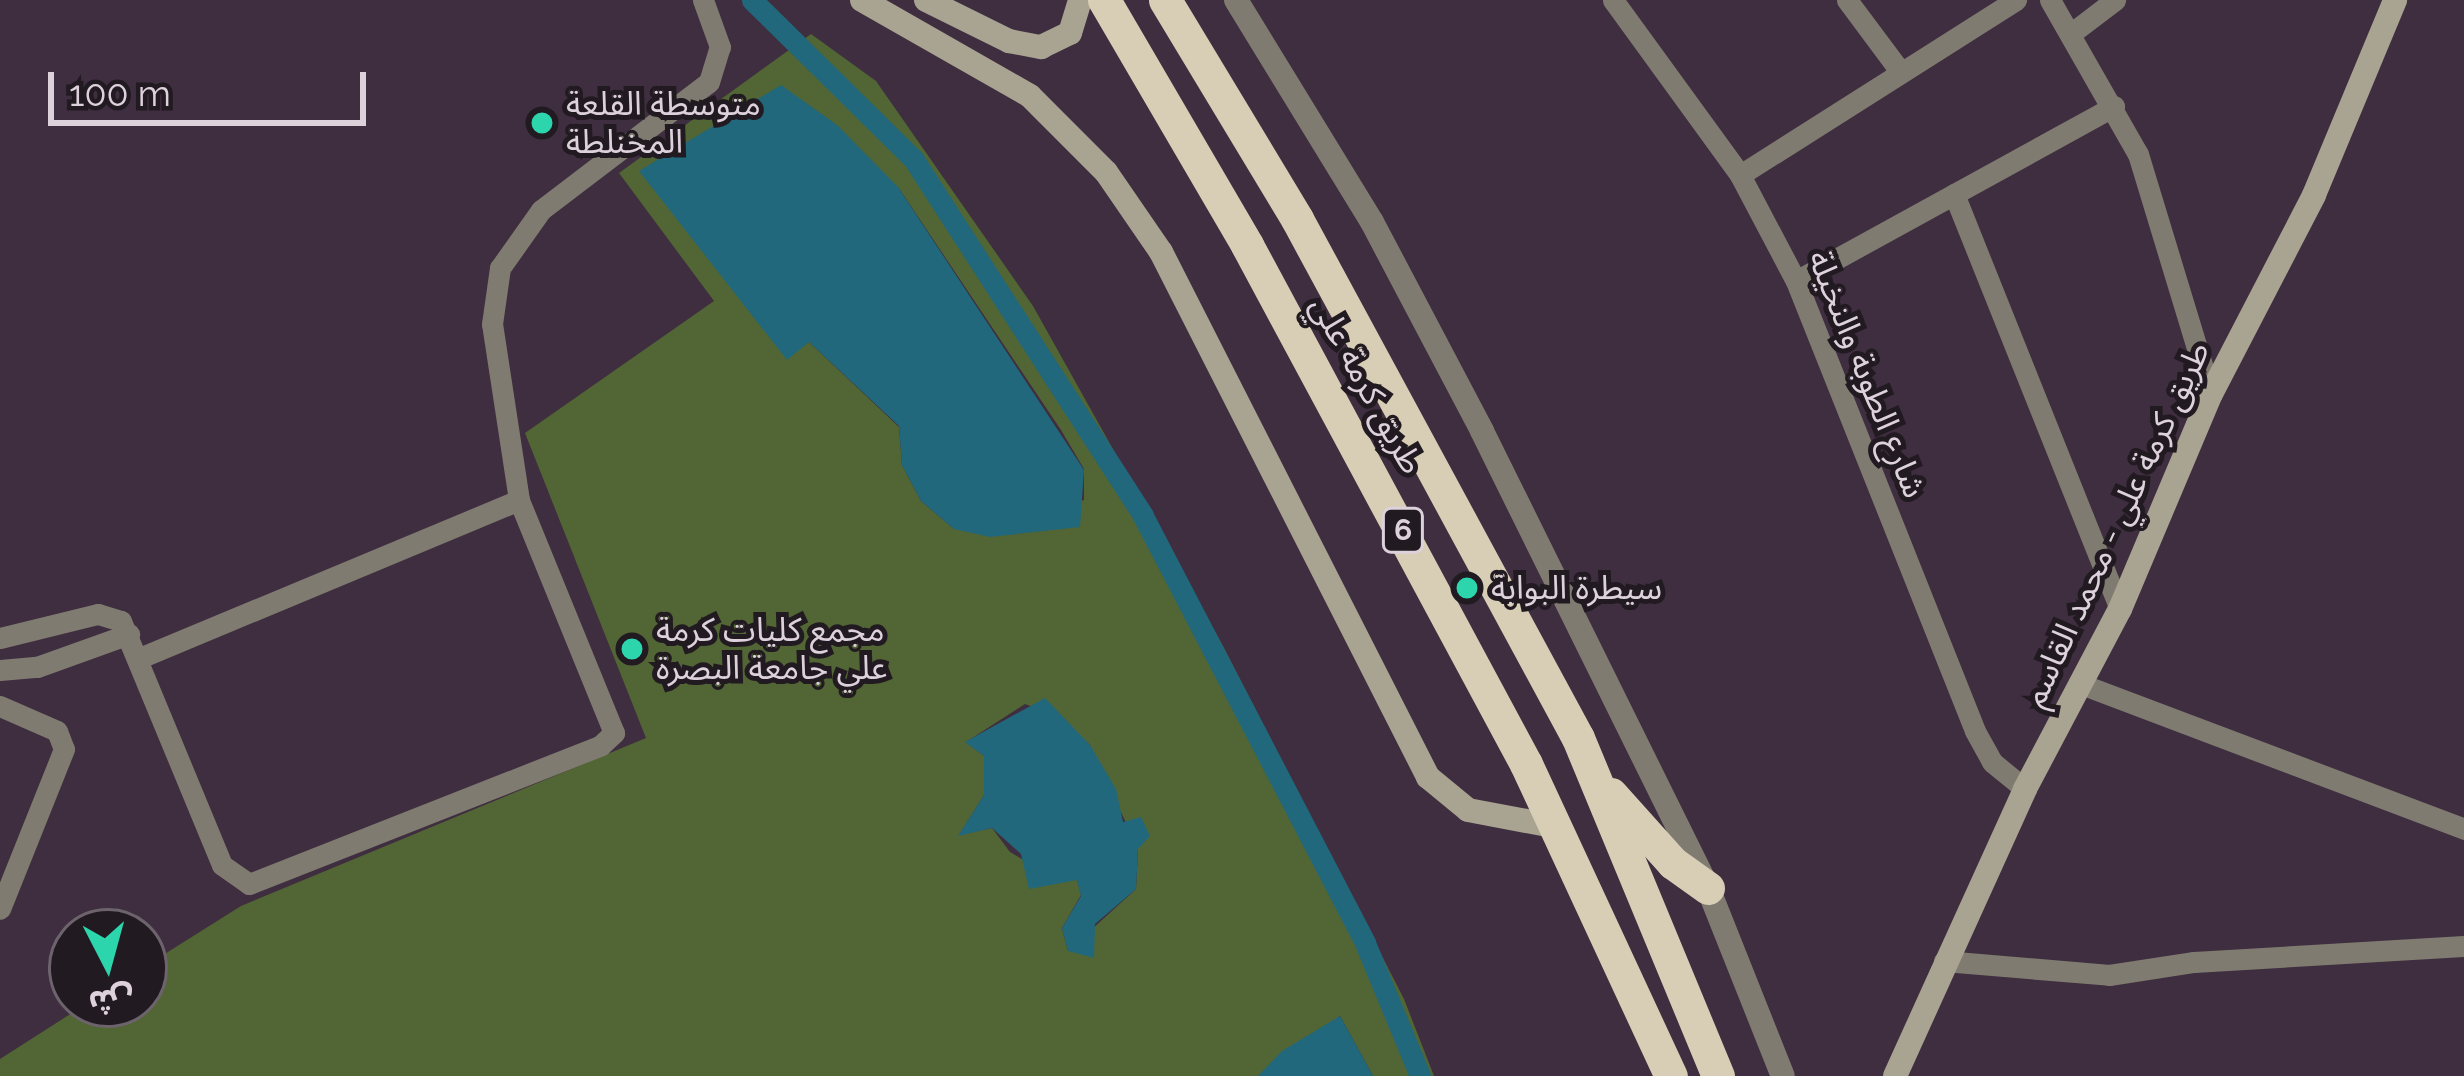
<!DOCTYPE html>
<meta charset="utf-8">
<style>
body{margin:0}
#map{position:relative;width:2464px;height:1076px;overflow:hidden;background:#3f2e3f;font-family:Raleway,"Noto Sans Arabic",sans-serif}
div>[style]{position:absolute}
.green>*{inset:0;background:#526534}
.water>*{inset:0;background:#22687c}
.canal>*{height:21px;margin:-10.5px;padding:0 10.5px;transform-origin:10.5px;border-radius:10.5px;background:#22687c}
.minor>*{height:21px;margin:-10.5px;padding:0 10.5px;transform-origin:10.5px;border-radius:10.5px;background:#7f7b70}
.tertiary>*{height:24px;margin:-12px;padding:0 12px;transform-origin:12px;border-radius:12px;background:#7f7b70}
.secondary>*{height:24px;margin:-12px;padding:0 12px;transform-origin:12px;border-radius:12px;background:#a9a391}
.trunk>*{height:33px;margin:-16.5px;padding:0 16.5px;transform-origin:16.5px;border-radius:16.5px;background:#d8ceb6}
.dots>*{width:33px;height:33px;translate:-50% -50%;box-sizing:border-box;border:6px solid #211a21;border-radius:50%}
span{translate:-50% -50%;white-space:nowrap;text-align:center;line-height:1.15;-webkit-text-stroke:10px #211a21;paint-order:stroke}
.shield-label span{padding:3px 9px;background:#211a21;border:3px solid;border-radius:9px;-webkit-text-stroke-width:0}
.shield-label{font-size:30px;color:#ddd1dc;font-weight:700}
.poi-label{font-size:33px;color:#ddd1dc}
.left{translate:0 -50%;text-align:left}
.street-label{font-size:33px;color:#ddd1dc}
.north{position:absolute;left:48px;top:908px;width:120px;height:120px;box-sizing:border-box;background:#211a21;border:3px solid #6c636c;border-radius:50%;rotate:174deg;font-size:33px;font-weight:700;line-height:48px;text-align:center;color:#ddd1dc}
.north::after{content:'';display:block;margin:auto;width:42px;height:54px;background:#2cd5ab;clip-path:polygon(50% 0,100% 100%,50% 72%,0 100%)}
.scale{position:absolute;left:48px;top:72px;width:318px;height:54px;box-sizing:border-box;border:6px solid #ddd1dc;border-top:0;padding-left:15px;font-size:36px;line-height:42px;white-space:nowrap;color:#ddd1dc;-webkit-text-stroke:9px #211a21;paint-order:stroke}
</style>
<div id="map">
<div class="green">
<div style="clip-path:polygon(evenodd,811px 34px,876px 81px,1033px 306px,1223px 646px,1404px 999px,1434px 1076px,1373px 1076px,1340px 1016px,1258px 1076px,0 1076px,0 1059px,86px 1004px,144px 1004px,144px 967px,241px 906px,646px 738px,525px 433px,714px 301px,619px 173px,811px 34px,898px 187px,1061px 430px,1084px 469px,1084px 500px,954px 529px,921px 501px,902px 465px,899px 427px,808px 341px,787px 359px,898px 187px,811px 34px,1025px 704px,1057px 716px,1090px 745px,1138px 849px,1136px 889px,1068px 951px,1062px 928px,1081px 895px,1077px 880px,1055px 879px,1010px 852px,992px 828px,959px 835px,984px 795px,984px 756px,966px 742px,1025px 704px)"></div>
</div>
<div class="water">
<div style="clip-path:polygon(781px 85px,837px 125px,898px 187px,1084px 470px,1080px 527px,990px 537px,954px 529px,921px 501px,902px 465px,899px 426px,809px 342px,787px 360px,639px 171px)"></div>
<div style="clip-path:polygon(1045px 698px,1090px 745px,1116px 789px,1123px 822px,1141px 817px,1150px 836px,1138px 849px,1136px 889px,1095px 924px,1094px 958px,1068px 951px,1062px 928px,1081px 896px,1077px 880px,1029px 889px,1021px 854px,992px 828px,958px 836px,984px 795px,984px 756px,965px 742px)"></div>
<div style="clip-path:polygon(1340px 1016px,1373px 1076px,1258px 1076px,1282px 1051px)"></div>
</div>
<div class="canal">
<div style="left:752px;top:0;width:228px;rotate:44.6deg"></div>
<div style="left:914px;top:160px;width:423px;rotate:57.2deg"></div>
<div style="left:1143px;top:516px;width:481px;rotate:62.5deg"></div>
<div style="left:1365px;top:943px;width:144px;rotate:67.5deg"></div>
</div>
<div class="minor">
<div style="left:1613px;top:0;width:216px;rotate:54deg"></div>
<div style="left:1740px;top:175px;width:120px;rotate:62.2deg"></div>
<div style="left:1796px;top:281px;width:484px;rotate:68.3deg"></div>
<div style="left:1975px;top:731px;width:35px;rotate:61deg"></div>
<div style="left:1992px;top:762px;width:43px;rotate:39.3deg"></div>
<div style="left:1847px;top:0;width:89px;rotate:53.3deg"></div>
<div style="left:2050px;top:0;width:177px;rotate:60.3deg"></div>
<div style="left:2138px;top:154px;width:251px;rotate:73.1deg"></div>
<div style="left:2073px;top:32px;width:53px;rotate:-37.3deg"></div>
<div style="left:1740px;top:175px;width:327px;rotate:-32.4deg"></div>
<div style="left:1954px;top:194px;width:447px;rotate:68.2deg"></div>
<div style="left:1796px;top:281px;width:363px;rotate:-28.8deg"></div>
<div style="left:519px;top:500px;width:178px;rotate:-98.7deg"></div>
<div style="left:492px;top:324px;width:57px;rotate:-81.9deg"></div>
<div style="left:500px;top:268px;width:71px;rotate:-54.7deg"></div>
<div style="left:541px;top:210px;width:211px;rotate:-37.3deg"></div>
<div style="left:709px;top:82px;width:37px;rotate:-73deg"></div>
<div style="left:720px;top:47px;width:50px;rotate:-109.9deg"></div>
<div style="left:0;top:638px;width:101px;rotate:-13.8deg"></div>
<div style="left:98px;top:614px;width:24px;rotate:17deg"></div>
<div style="left:121px;top:621px;width:264px;rotate:67.5deg"></div>
<div style="left:222px;top:865px;width:33px;rotate:35deg"></div>
<div style="left:249px;top:884px;width:378px;rotate:-21.5deg"></div>
<div style="left:601px;top:745px;width:18px;rotate:-43deg"></div>
<div style="left:614px;top:733px;width:252px;rotate:-112.2deg"></div>
<div style="left:519px;top:500px;width:411px;rotate:157.4deg"></div>
<div style="left:0;top:670px;width:37px;rotate:-5deg"></div>
<div style="left:37px;top:667px;width:98px;rotate:-19.7deg"></div>
<div style="left:2081px;top:684px;width:410px;rotate:20.7deg"></div>
<div style="left:0;top:706px;width:62px;rotate:23.7deg"></div>
<div style="left:57px;top:731px;width:19px;rotate:69deg"></div>
<div style="left:64px;top:749px;width:172px;rotate:111.8deg"></div>
<div style="left:1944px;top:961px;width:166px;rotate:4.8deg"></div>
<div style="left:2109px;top:975px;width:86px;rotate:-8.7deg"></div>
<div style="left:2194px;top:962px;width:270px;rotate:-3.4deg"></div>
</div>
<div class="tertiary">
<div style="left:1236px;top:0;width:260px;rotate:58.5deg"></div>
<div style="left:1372px;top:222px;width:236px;rotate:62.2deg"></div>
<div style="left:1482px;top:431px;width:510px;rotate:63.69deg"></div>
<div style="left:1708px;top:888px;width:202px;rotate:68.3deg"></div>
</div>
<div class="secondary">
<div style="left:862px;top:0;width:193px;rotate:29.7deg"></div>
<div style="left:1030px;top:96px;width:107px;rotate:45deg"></div>
<div style="left:1106px;top:172px;width:97px;rotate:55.5deg"></div>
<div style="left:1161px;top:252px;width:589px;rotate:63.04deg"></div>
<div style="left:1428px;top:777px;width:52px;rotate:39.5deg"></div>
<div style="left:1468px;top:810px;width:92px;rotate:10.7deg"></div>
<div style="left:926px;top:0;width:93px;rotate:26.3deg"></div>
<div style="left:1009px;top:41px;width:33px;rotate:11deg"></div>
<div style="left:1041px;top:47px;width:32px;rotate:-26deg"></div>
<div style="left:1070px;top:33px;width:34px;rotate:-73deg"></div>
<div style="left:1895px;top:1076px;width:315px;rotate:-65.6deg"></div>
<div style="left:2025px;top:789px;width:204px;rotate:-62.2deg"></div>
<div style="left:2120px;top:609px;width:233px;rotate:-67.1deg"></div>
<div style="left:2211px;top:394px;width:224px;rotate:-62.6deg"></div>
<div style="left:2314px;top:195px;width:211px;rotate:-67.4deg"></div>
</div>
<div class="trunk">
<div style="left:1104px;top:0;width:284px;rotate:59.7deg"></div>
<div style="left:1247px;top:245px;width:589px;rotate:61.74deg"></div>
<div style="left:1526px;top:764px;width:344px;rotate:65.1deg"></div>
<div style="left:1165px;top:0;width:256px;rotate:58.9deg"></div>
<div style="left:1297px;top:219px;width:590px;rotate:61.57deg"></div>
<div style="left:1578px;top:738px;width:366px;rotate:67.5deg"></div>
<div style="left:1611px;top:794px;width:93px;rotate:48.1deg"></div>
<div style="left:1673px;top:863px;width:43px;rotate:35.5deg"></div>
</div>
<div class="dots">
<div style="left:542px;top:123px;background:#2cd5ab"></div>
<div style="left:1467px;top:588px;background:#2cd5ab"></div>
<div style="left:632px;top:649px;background:#2cd5ab"></div>
</div>
<div class="shield-label">
<span style="left:1403px;top:530px">6</span>
</div>
<div class="poi-label">
<span class="left" style="left:566px;top:123px">متوسطة القلعة<br>المخنلطة</span>
<span class="left" style="left:1491px;top:588px">سيطرة البوابة</span>
<span class="left" style="left:656px;top:649px">مجمع كليات كرمة<br>علي جامعة البصرة</span>
</div>
<div class="street-label">
<span style="left:1867px;top:374px;rotate:68deg">شارع الطوبة والنخيلة</span>
<span style="left:1367px;top:385px;rotate:61deg">طريق كرمة علي</span>
<span style="left:2116px;top:524px;rotate:-65deg">طريق كرمة علي - محمد القاسم</span>
</div>
<div class="north">ش</div>
<div class="scale">100 m</div>
</div>
